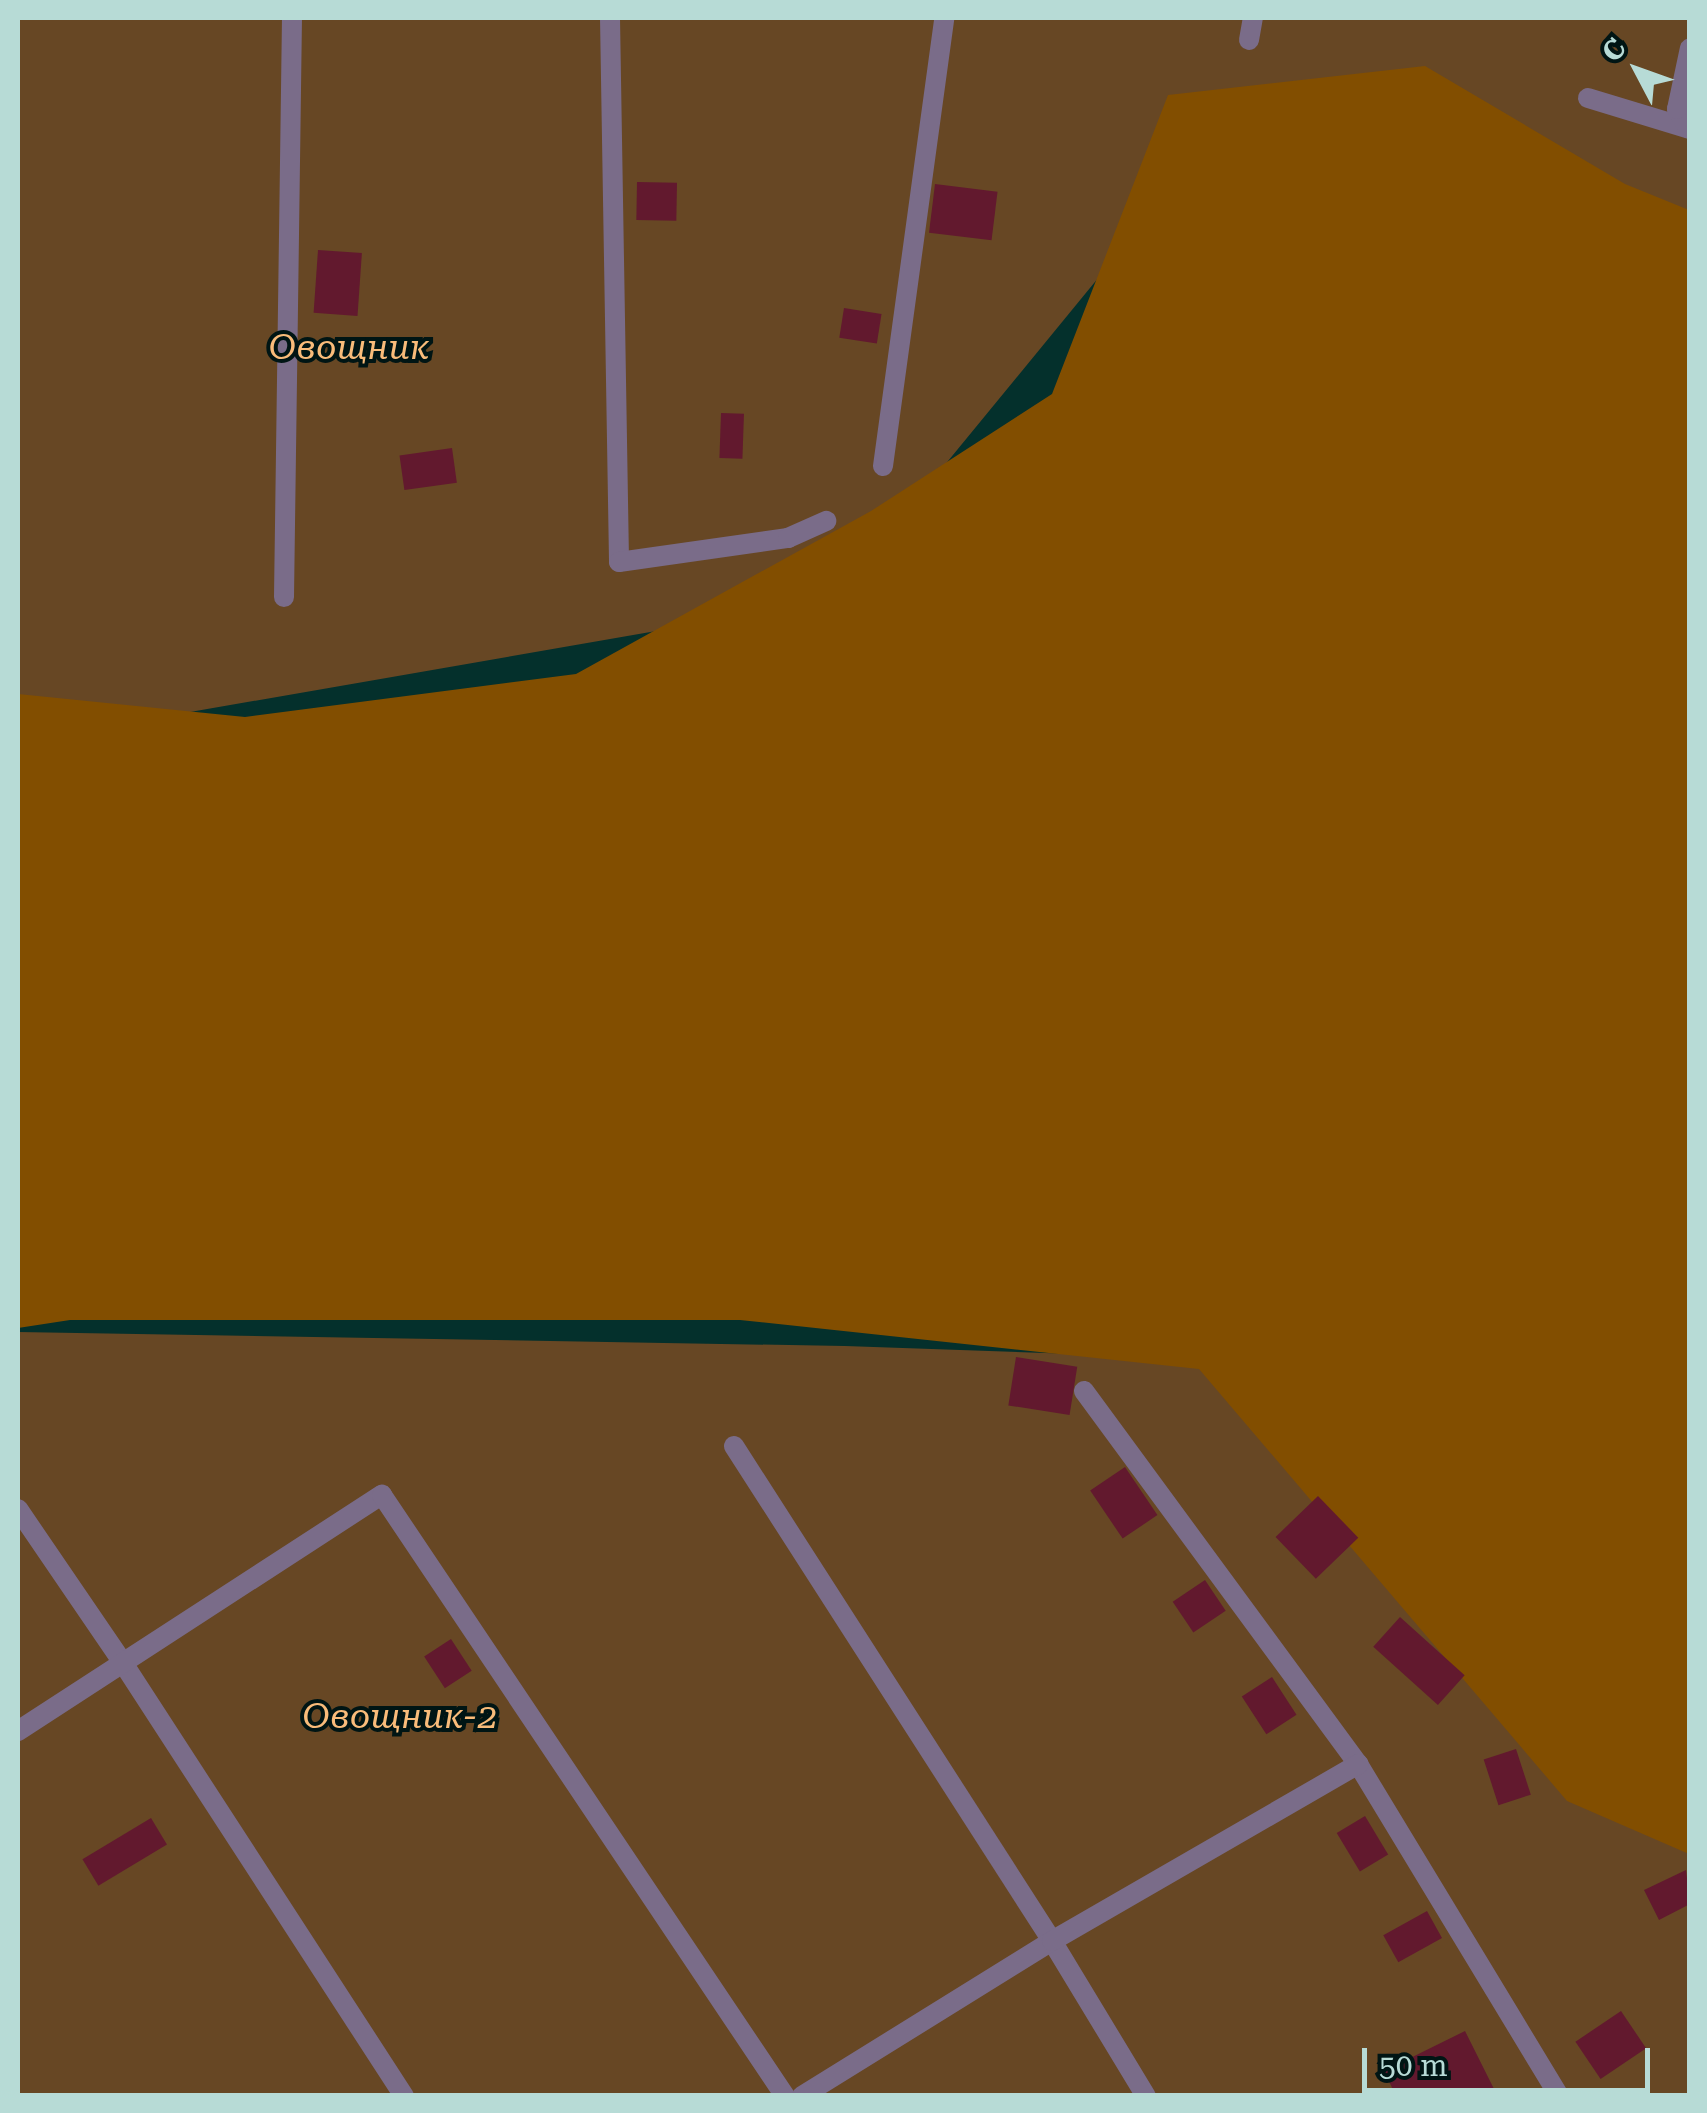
<!DOCTYPE html>
<meta charset="utf-8">
<style>
body{margin:0}
#map{position:relative;width:1707px;height:2113px;overflow:hidden;background:#04302c;font-family:"Roboto Serif",serif}
div>[style]{position:absolute}
.green>*{inset:0;background:#674724}
.forest>*{inset:0;background:#824e00}
.building>*{inset:0;background:#62192e;transform-origin:0 0}
.lane>*{height:20px;margin:-10px;padding:0 10px;transform-origin:10px;border-radius:10px;background:#7a6c89}
span{translate:-50% -50%;white-space:nowrap;text-align:center;line-height:1.15;-webkit-text-stroke:8px #001514;paint-order:stroke}
.park-label{font-size:35px;color:#f9bc7a;font-style:italic}
.frame{position:absolute;inset:0;border:20px solid #b7dbd6;pointer-events:none}
.north{position:absolute;left:1587px;top:20px;width:100px;height:100px;-webkit-text-stroke:8px #001514;paint-order:stroke;rotate:311deg;font-size:28px;font-weight:700;line-height:40px;text-align:center;color:#b7dbd6}
.north::after{content:'';display:block;margin:auto;width:35px;height:45px;background:#b7dbd6;clip-path:polygon(50% 0,100% 100%,50% 72%,0 100%)}
.scale{position:absolute;left:1362px;top:2048px;width:288px;height:45px;box-sizing:border-box;border:5px solid #b7dbd6;border-top:0;padding-left:12px;font-size:30px;line-height:35px;white-space:nowrap;color:#b7dbd6;-webkit-text-stroke:8px #001514;paint-order:stroke}
</style>
<div id="map">
<div class="green">
<div style="clip-path:polygon(18px 18px,1689px 18px,1689px 280px,1222px 127px,834px 600px,18px 742px)"></div>
<div style="clip-path:polygon(18px 1332px,845px 1346px,1192px 1358px,1689px 1817px,1689px 2095px,18px 2096px)"></div>
</div>
<div class="forest">
<div style="clip-path:polygon(1425px 66px,1625px 184px,1689px 210px,1689px 1854px,1567px 1801px,1199px 1369px,740px 1320px,70px 1320px,18px 1328px,18px 694px,245px 717px,576px 674px,871px 511px,1052px 394px,1168px 95px)"></div>
</div>
<div class="building">
<div style="left:637px;top:182px;width:40px;height:38px;rotate:1deg"></div>
<div style="left:935px;top:184px;width:63px;height:49px;rotate:7deg"></div>
<div style="left:318px;top:250px;width:44px;height:63px;rotate:4deg"></div>
<div style="left:844px;top:308px;width:38px;height:30px;rotate:9deg"></div>
<div style="left:721px;top:413px;width:23px;height:45px;rotate:2deg"></div>
<div style="left:452px;top:448px;width:35px;height:53px;rotate:82deg"></div>
<div style="left:1016px;top:1357px;width:62px;height:49px;rotate:9deg"></div>
<div style="left:1125px;top:1467px;width:58px;height:42px;rotate:56deg"></div>
<div style="left:1318px;top:1496px;width:58px;height:59px;rotate:46deg"></div>
<div style="left:1205px;top:1580px;width:37px;height:39px;rotate:56deg"></div>
<div style="left:1400px;top:1617px;width:87px;height:40px;rotate:42deg"></div>
<div style="left:451px;top:1639px;width:38px;height:32px;rotate:57deg"></div>
<div style="left:1272px;top:1677px;width:45px;height:36px;rotate:57deg"></div>
<div style="left:1516px;top:1749px;width:48px;height:34px;rotate:72deg"></div>
<div style="left:1365px;top:1816px;width:45px;height:33px;rotate:59deg"></div>
<div style="left:151px;top:1818px;width:31px;height:80px;rotate:59deg"></div>
<div style="clip-path:polygon(1686px 1870px,1690px 1904px,1659px 1920px,1644px 1890px)"></div>
<div style="left:1427px;top:1911px;width:31px;height:50px;rotate:61deg"></div>
<div style="left:1621px;top:2011px;width:45px;height:55px;rotate:56deg"></div>
<div style="clip-path:polygon(1465px 2031px,1494px 2089px,1480px 2096px,1396px 2096px,1384px 2071px)"></div>
</div>
<div class="lane">
<div style="left:610px;top:18px;width:544px;rotate:89.05deg"></div>
<div style="left:619px;top:562px;width:171px;rotate:-8.1deg"></div>
<div style="left:788px;top:538px;width:42px;rotate:-24.1deg"></div>
<div style="left:1249px;top:40px;width:22px;rotate:-80deg"></div>
<div style="left:1588px;top:98px;width:107px;rotate:16.9deg"></div>
<div style="left:1688px;top:128px;width:22px;rotate:-120deg"></div>
<div style="left:1677px;top:109px;width:62px;rotate:-78deg"></div>
<div style="left:883px;top:466px;width:452px;rotate:-82.2deg"></div>
<div style="left:284px;top:597px;width:579px;rotate:-89.21deg"></div>
<div style="left:1084px;top:1391px;width:463px;rotate:53.7deg"></div>
<div style="left:1358px;top:1764px;width:388px;rotate:58.8deg"></div>
<div style="left:734px;top:1446px;width:588px;rotate:57.28deg"></div>
<div style="left:1052px;top:1941px;width:181px;rotate:58.8deg"></div>
<div style="left:18px;top:1509px;width:186px;rotate:55.7deg"></div>
<div style="left:123px;top:1663px;width:516px;rotate:57.02deg"></div>
<div style="left:18px;top:1731px;width:434px;rotate:-33deg"></div>
<div style="left:382px;top:1495px;width:724px;rotate:56.16deg"></div>
<div style="left:802px;top:2096px;width:294px;rotate:-31.8deg"></div>
<div style="left:1052px;top:1941px;width:354px;rotate:-30deg"></div>
</div>
<div class="park-label">
<span style="left:349px;top:348px">Овощник</span>
<span style="left:400px;top:1717px">Овощник-2</span>
</div>
<div class="frame"></div>
<div class="north">С</div>
<div class="scale">50 m</div>
</div>
